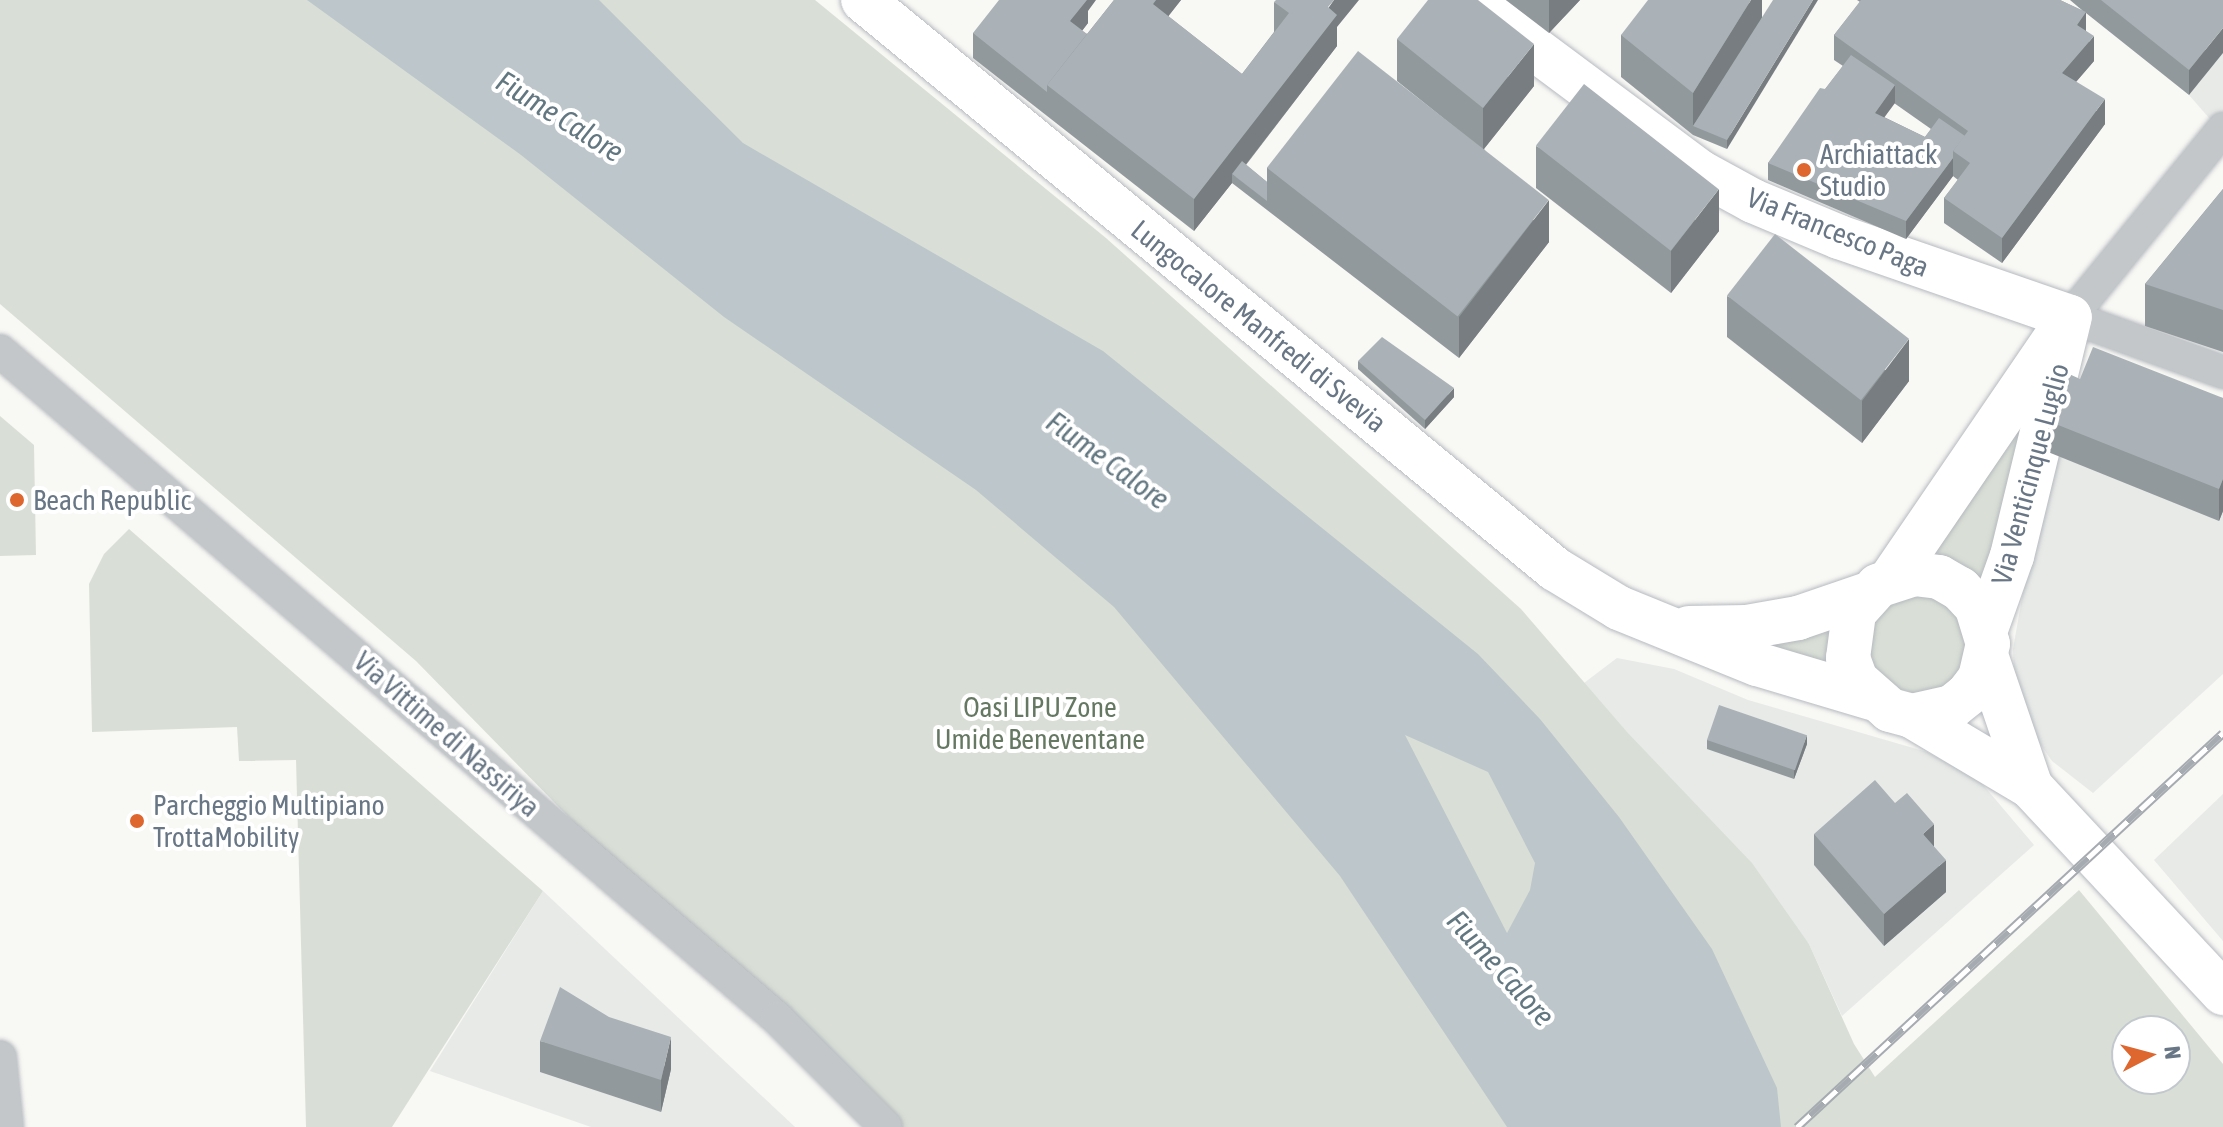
<!DOCTYPE html>
<style>
body{margin:0}
#map{position:relative;width:2223px;height:1127px;overflow:hidden;background:#f8f8f5;font-family:"Asap Condensed",sans-serif}
div>[style]{position:absolute}
.built>*{inset:0;background:#e8eae8}
.green>*{inset:0;background:#d9dfd6}
.water>*{inset:0;background:#bdc7cb}
.roads{filter:drop-shadow(0 0 2px #b6babf) drop-shadow(0 0 2px #b6babf)}
.street>*{height:32px;margin:-16px;padding:0 16px;transform-origin:16px;border-radius:16px;background:#c3c7ca}
.secondary>*{height:44px;margin:-22px;padding:0 22px;transform-origin:22px;border-radius:22px;background:#fff}
.rail>*{height:9px;margin-top:-4.5px;transform-origin:0;background:repeating-linear-gradient(90deg,#fff 0 18px,#a6abb1 0 36px);box-sizing:border-box;border-block:2px solid #a6abb1}
.wall>*{inset:0;background:#92999d}
.shaded-wall>*{inset:0;background:#777d80}
.building>*{inset:0;background:#aab2b7;transform-origin:0 0}
.dots>*{width:22px;height:22px;translate:-50% -50%;box-sizing:border-box;border:4px solid #fff;border-radius:50%}
span{translate:-50% -50%;white-space:nowrap;text-align:center;line-height:1.15;-webkit-text-stroke:8px #fff;paint-order:stroke}
.poi-label{font-size:28px;color:#687685}
.left{translate:0 -50%;text-align:left}
.street-label{font-size:28px;color:#687685}
.park-label{font-size:28px;color:#657862}
.water-label{font-size:30px;color:#637781;font-style:italic}
.north{position:absolute;left:2111px;top:1015px;width:80px;height:80px;box-sizing:border-box;background:#fff;border:2px solid #c3c8ce;border-radius:50%;rotate:84deg;font-size:22px;font-weight:700;line-height:32px;text-align:center;color:#687685}
.north::after{content:'';display:block;margin:auto;width:28px;height:36px;background:#de662f;clip-path:polygon(50% 0,100% 100%,50% 72%,0 100%)}
</style>
<div id="map">
<div class="built">
<div style="clip-path:polygon(2223px 53px,2223px 134px,2189px 95px)"></div>
<div style="clip-path:polygon(2223px 430px,2223px 674px,2093px 793px,2052px 761px,2032px 732px,2015px 690px,2013px 649px,2048px 452px)"></div>
<div style="clip-path:polygon(1617px 658px,1674px 669px,1748px 700px,1927px 752px,1979px 780px,2034px 845px,1842px 1016px,1809px 944px,1584px 683px)"></div>
<div style="clip-path:polygon(2223px 794px,2223px 941px,2154px 860px)"></div>
<div style="clip-path:polygon(543px 891px,795px 1127px,591px 1127px,430px 1071px)"></div>
</div>
<div class="green">
<div style="clip-path:polygon(evenodd,0 0,815px 0,1106px 238px,1521px 609px,1627px 732px,1752px 863px,1809px 944px,1854px 1044px,1875px 1077px,2079px 890px,2223px 1064px,2223px 1127px,872px 1127px,416px 661px,0 304px,0 0,2127px 1031px,2175px 1031px,2175px 1079px,2127px 1079px,2127px 1031px)"></div>
<div style="clip-path:polygon(2029px 410px,1988px 586px,1925px 552px)"></div>
<div style="clip-path:polygon(0 416px,34px 445px,36px 555px,0 556px)"></div>
<div style="clip-path:polygon(129px 529px,543px 891px,392px 1127px,306px 1127px,296px 760px,239px 761px,237px 727px,92px 732px,89px 584px,104px 554px)"></div>
<div style="clip-path:polygon(1924px 588px,1964px 613px,1967px 662px,1946px 686px,1913px 693px,1898px 689px,1873px 668px,1867px 652px,1879px 605px)"></div>
<div style="clip-path:polygon(1834px 613px,1829px 634px,1834px 669px,1757px 641px)"></div>
</div>
<div class="water">
<div style="clip-path:polygon(evenodd,307px 0,599px 0,743px 143px,1103px 351px,1478px 654px,1540px 719px,1619px 817px,1712px 949px,1777px 1088px,1781px 1127px,1507px 1127px,1340px 876px,1114px 607px,976px 490px,724px 317px,521px 155px,307px 0,1405px 735px,1488px 772px,1535px 863px,1530px 890px,1507px 933px,1405px 735px)"></div>
</div>
<div class="roads">
<div class="street">
<div style="left:2223px;top:129px;width:242px;rotate:129.1deg"></div>
<div style="left:2070px;top:317px;width:163px;rotate:19.8deg"></div>
<div style="left:0;top:351px;width:1024px;rotate:40.64deg"></div>
<div style="left:777px;top:1018px;width:154px;rotate:45deg"></div>
<div style="left:0;top:1057px;width:70px;rotate:84.3deg"></div>
</div>
<div class="secondary">
<div style="left:863px;top:0;width:896px;rotate:39.43deg"></div>
<div style="left:1555px;top:569px;width:75px;rotate:31.4deg"></div>
<div style="left:1619px;top:608px;width:149px;rotate:22.1deg"></div>
<div style="left:1757px;top:664px;width:119px;rotate:16.6deg"></div>
<div style="left:1469px;top:0;width:288px;rotate:36.7deg"></div>
<div style="left:1700px;top:172px;width:60px;rotate:28.7deg"></div>
<div style="left:1753px;top:201px;width:93px;rotate:22.7deg"></div>
<div style="left:1839px;top:237px;width:244px;rotate:19.1deg"></div>
<div style="left:1891px;top:579px;width:291px;rotate:-55.7deg"></div>
<div style="left:1689px;top:628px;width:58px;rotate:-1deg"></div>
<div style="left:1747px;top:627px;width:52px;rotate:-10deg"></div>
<div style="left:1798px;top:618px;width:74px;rotate:-18.9deg"></div>
<div style="left:1986px;top:629px;width:77px;rotate:-70.4deg"></div>
<div style="left:2012px;top:556px;width:246px;rotate:-76.4deg"></div>
<div style="left:1987px;top:658px;width:136px;rotate:71.2deg"></div>
<div style="left:1912px;top:716px;width:41px;rotate:-12.7deg"></div>
<div style="left:1952px;top:707px;width:21px;rotate:-39deg"></div>
<div style="left:1968px;top:694px;width:20px;rotate:-53deg"></div>
<div style="left:1980px;top:678px;width:35px;rotate:-77deg"></div>
<div style="left:1988px;top:644px;width:39px;rotate:-107deg"></div>
<div style="left:1977px;top:607px;width:25px;rotate:-133deg"></div>
<div style="left:1960px;top:589px;width:24px;rotate:-150deg"></div>
<div style="left:1939px;top:577px;width:25px;rotate:-173deg"></div>
<div style="left:1914px;top:574px;width:38px;rotate:162deg"></div>
<div style="left:1878px;top:586px;width:36px;rotate:132deg"></div>
<div style="left:1854px;top:613px;width:45px;rotate:97.6deg"></div>
<div style="left:1848px;top:658px;width:23px;rotate:70deg"></div>
<div style="left:1856px;top:680px;width:45px;rotate:41.4deg"></div>
<div style="left:1890px;top:710px;width:23px;rotate:15deg"></div>
<div style="left:1912px;top:716px;width:139px;rotate:30.8deg"></div>
<div style="left:2031px;top:787px;width:282px;rotate:47deg"></div>
</div>
</div>
<div class="rail">
<div style="left:1797px;top:1127px;width:580px;rotate:-42.77deg"></div>
</div>
<div class="wall">
<div style="clip-path:polygon(1114px 0,1181px 0,1168px 16px,1242px 74px,1274px 32px,1274px 2px,1337px 27px,1337px 46px,1246px 165px,1267px 182px,1267px 168px,1453px 126px,1397px 81px,1397px 39px,1534px 86px,1484px 149px,1549px 242px,1459px 358px,1232px 183px,1194px 231px,973px 58px,973px 33px,1088px 11px,1088px 23px,1082px 31px,1087px 34px)"></div>
<div style="clip-path:polygon(1506px 0,1580px 0,1549px 33px)"></div>
<div style="clip-path:polygon(1762px 0,1727px 149px,1693px 135px,1621px 77px,1621px 35px)"></div>
<div style="clip-path:polygon(evenodd,1857px 0,2060px 0,2083px 11px,2070px 0,2223px 0,2189px 95px,2086px 13px,2086px 31px,2094px 61px,2076px 82px,2105px 124px,2002px 263px,1944px 223px,1944px 198px,1958px 180px,1953px 176px,1906px 239px,1768px 180px,1768px 163px,1843px 66px,1834px 60px,1834px 35px,1860px 2px,1857px 0,1894px 103px,1931px 129px,1925px 137px,1884px 117px,1894px 103px)"></div>
<div style="clip-path:polygon(1536px 146px,1719px 231px,1671px 293px,1536px 188px)"></div>
<div style="clip-path:polygon(2223px 189px,2223px 352px,2145px 326px,2145px 284px)"></div>
<div style="clip-path:polygon(1727px 296px,1909px 381px,1862px 443px,1727px 337px)"></div>
<div style="clip-path:polygon(1358px 361px,1454px 397px,1425px 429px,1358px 369px)"></div>
<div style="clip-path:polygon(2080px 379px,2223px 398px,2223px 511px,2219px 521px,2048px 452px,2048px 421px)"></div>
<div style="clip-path:polygon(1707px 740px,1807px 744px,1794px 779px,1707px 749px)"></div>
<div style="clip-path:polygon(1814px 834px,1934px 847px,1946px 892px,1884px 946px,1814px 865px)"></div>
<div style="clip-path:polygon(540px 1041px,671px 1069px,661px 1112px,540px 1072px)"></div>
</div>
<div class="shaded-wall">
<div style="clip-path:polygon(1082px 0,1096px 0,1088px 11px,1088px 23px,1070px 46px,1070px 21px)"></div>
<div style="clip-path:polygon(1156px 0,1181px 0,1153px 36px,1153px 4px)"></div>
<div style="clip-path:polygon(1334px 0,1359px 0,1337px 27px,1337px 46px,1236px 177px,1232px 174px,1232px 183px,1194px 231px,1194px 199px)"></div>
<div style="clip-path:polygon(1549px 0,1580px 0,1549px 33px)"></div>
<div style="clip-path:polygon(1751px 0,1762px 0,1762px 24px,1693px 126px,1693px 135px,1693px 93px)"></div>
<div style="clip-path:polygon(1813px 0,1818px 0,1727px 149px,1727px 140px)"></div>
<div style="clip-path:polygon(2086px 12px,2086px 37px,2077px 25px)"></div>
<div style="clip-path:polygon(2223px 28px,2223px 53px,2189px 95px,2189px 70px)"></div>
<div style="clip-path:polygon(2094px 36px,2094px 61px,2062px 98px,2062px 73px)"></div>
<div style="clip-path:polygon(1534px 44px,1534px 86px,1483px 150px,1483px 108px)"></div>
<div style="clip-path:polygon(1895px 85px,1895px 103px,1875px 130px,1875px 113px)"></div>
<div style="clip-path:polygon(2105px 99px,2105px 124px,2002px 263px,2002px 238px)"></div>
<div style="clip-path:polygon(1953px 158px,1953px 176px,1906px 239px,1906px 221px)"></div>
<div style="clip-path:polygon(1719px 189px,1719px 231px,1671px 293px,1671px 251px)"></div>
<div style="clip-path:polygon(1549px 200px,1549px 242px,1459px 358px,1459px 317px)"></div>
<div style="clip-path:polygon(1909px 339px,1909px 381px,1862px 443px,1862px 401px)"></div>
<div style="clip-path:polygon(1454px 388px,1454px 397px,1425px 429px,1425px 420px)"></div>
<div style="clip-path:polygon(2223px 479px,2223px 511px,2219px 521px,2219px 489px)"></div>
<div style="clip-path:polygon(1807px 735px,1807px 744px,1794px 779px,1794px 770px)"></div>
<div style="clip-path:polygon(1934px 824px,1934px 856px,1923px 834px)"></div>
<div style="clip-path:polygon(1946px 860px,1946px 892px,1884px 946px,1884px 914px)"></div>
<div style="clip-path:polygon(671px 1037px,671px 1069px,661px 1112px,661px 1080px)"></div>
</div>
<div class="building">
<div style="clip-path:polygon(999px 0,1087px 0,1070px 21px,1087px 34px,1047px 85px,1047px 92px,973px 33px)"></div>
<div style="clip-path:polygon(1114px 0,1156px 0,1153px 4px,1242px 74px,1289px 13px,1274px 2px,1276px 0,1334px 0,1328px 7px,1337px 15px,1194px 199px,1047px 85px)"></div>
<div style="clip-path:polygon(1428px 0,1478px 0,1534px 44px,1483px 108px,1397px 39px)"></div>
<div style="clip-path:polygon(1648px 0,1751px 0,1693px 93px,1621px 35px)"></div>
<div style="clip-path:polygon(1773px 0,1813px 0,1727px 140px,1693px 126px)"></div>
<div style="clip-path:polygon(1861px 0,2060px 0,2086px 12px,2077px 25px,2094px 36px,2062px 73px,2105px 99px,2002px 238px,1944px 198px,1970px 163px,1953px 151px,1968px 131px,1834px 35px)"></div>
<div style="clip-path:polygon(2101px 0,2223px 0,2223px 28px,2189px 70px)"></div>
<div style="left:1358px;top:51px;width:242px;height:148px;rotate:38deg"></div>
<div style="clip-path:polygon(1851px 55px,1895px 85px,1875px 113px,1925px 137px,1939px 118px,1965px 136px,1953px 151px,1953px 158px,1906px 221px,1768px 163px,1820px 88px,1825px 89px)"></div>
<div style="left:1584px;top:84px;width:171px;height:78px;rotate:38deg"></div>
<div style="clip-path:polygon(1242px 161px,1267px 182px,1267px 201px,1232px 174px)"></div>
<div style="clip-path:polygon(2223px 189px,2223px 310px,2145px 284px)"></div>
<div style="left:1775px;top:234px;width:170px;height:78px;rotate:38deg"></div>
<div style="clip-path:polygon(1382px 337px,1454px 388px,1425px 420px,1358px 361px)"></div>
<div style="clip-path:polygon(2093px 347px,2223px 398px,2223px 479px,2219px 489px,2048px 421px,2067px 373px,2080px 379px)"></div>
<div style="left:1719px;top:705px;width:93px;height:37px;rotate:19deg"></div>
<div style="clip-path:polygon(1875px 780px,1895px 803px,1907px 793px,1934px 824px,1923px 834px,1946px 860px,1884px 914px,1814px 834px)"></div>
<div style="clip-path:polygon(560px 987px,609px 1017px,671px 1037px,661px 1080px,540px 1041px)"></div>
</div>
<div class="dots">
<div style="left:1804px;top:170px;background:#de662f"></div>
<div style="left:17px;top:500px;background:#de662f"></div>
<div style="left:137px;top:821px;background:#de662f"></div>
</div>
<div class="poi-label">
<span class="left" style="left:1820px;top:170px">Archiattack<br>Studio</span>
<span class="left" style="left:33px;top:500px">Beach Republic</span>
<span class="left" style="left:153px;top:821px">Parcheggio Multipiano<br>TrottaMobility</span>
</div>
<div class="street-label">
<span style="left:1838px;top:232px;rotate:22deg">Via Francesco Paga</span>
<span style="left:1259px;top:326px;rotate:39deg">Lungocalore Manfredi di Svevia</span>
<span style="left:2030px;top:474px;rotate:-75deg">Via Venticinque Luglio</span>
<span style="left:447px;top:734px;rotate:41deg">Via Vittime di Nassiriya</span>
</div>
<div class="park-label">
<span style="left:1040px;top:723px">Oasi LIPU Zone<br>Umide Beneventane</span>
</div>
<div class="water-label">
<span style="left:560px;top:116px;rotate:32deg">Fiume Calore</span>
<span style="left:1108px;top:460px;rotate:36deg">Fiume Calore</span>
<span style="left:1501px;top:968px;rotate:48deg">Fiume Calore</span>
</div>
<div class="north">N</div>
</div>
